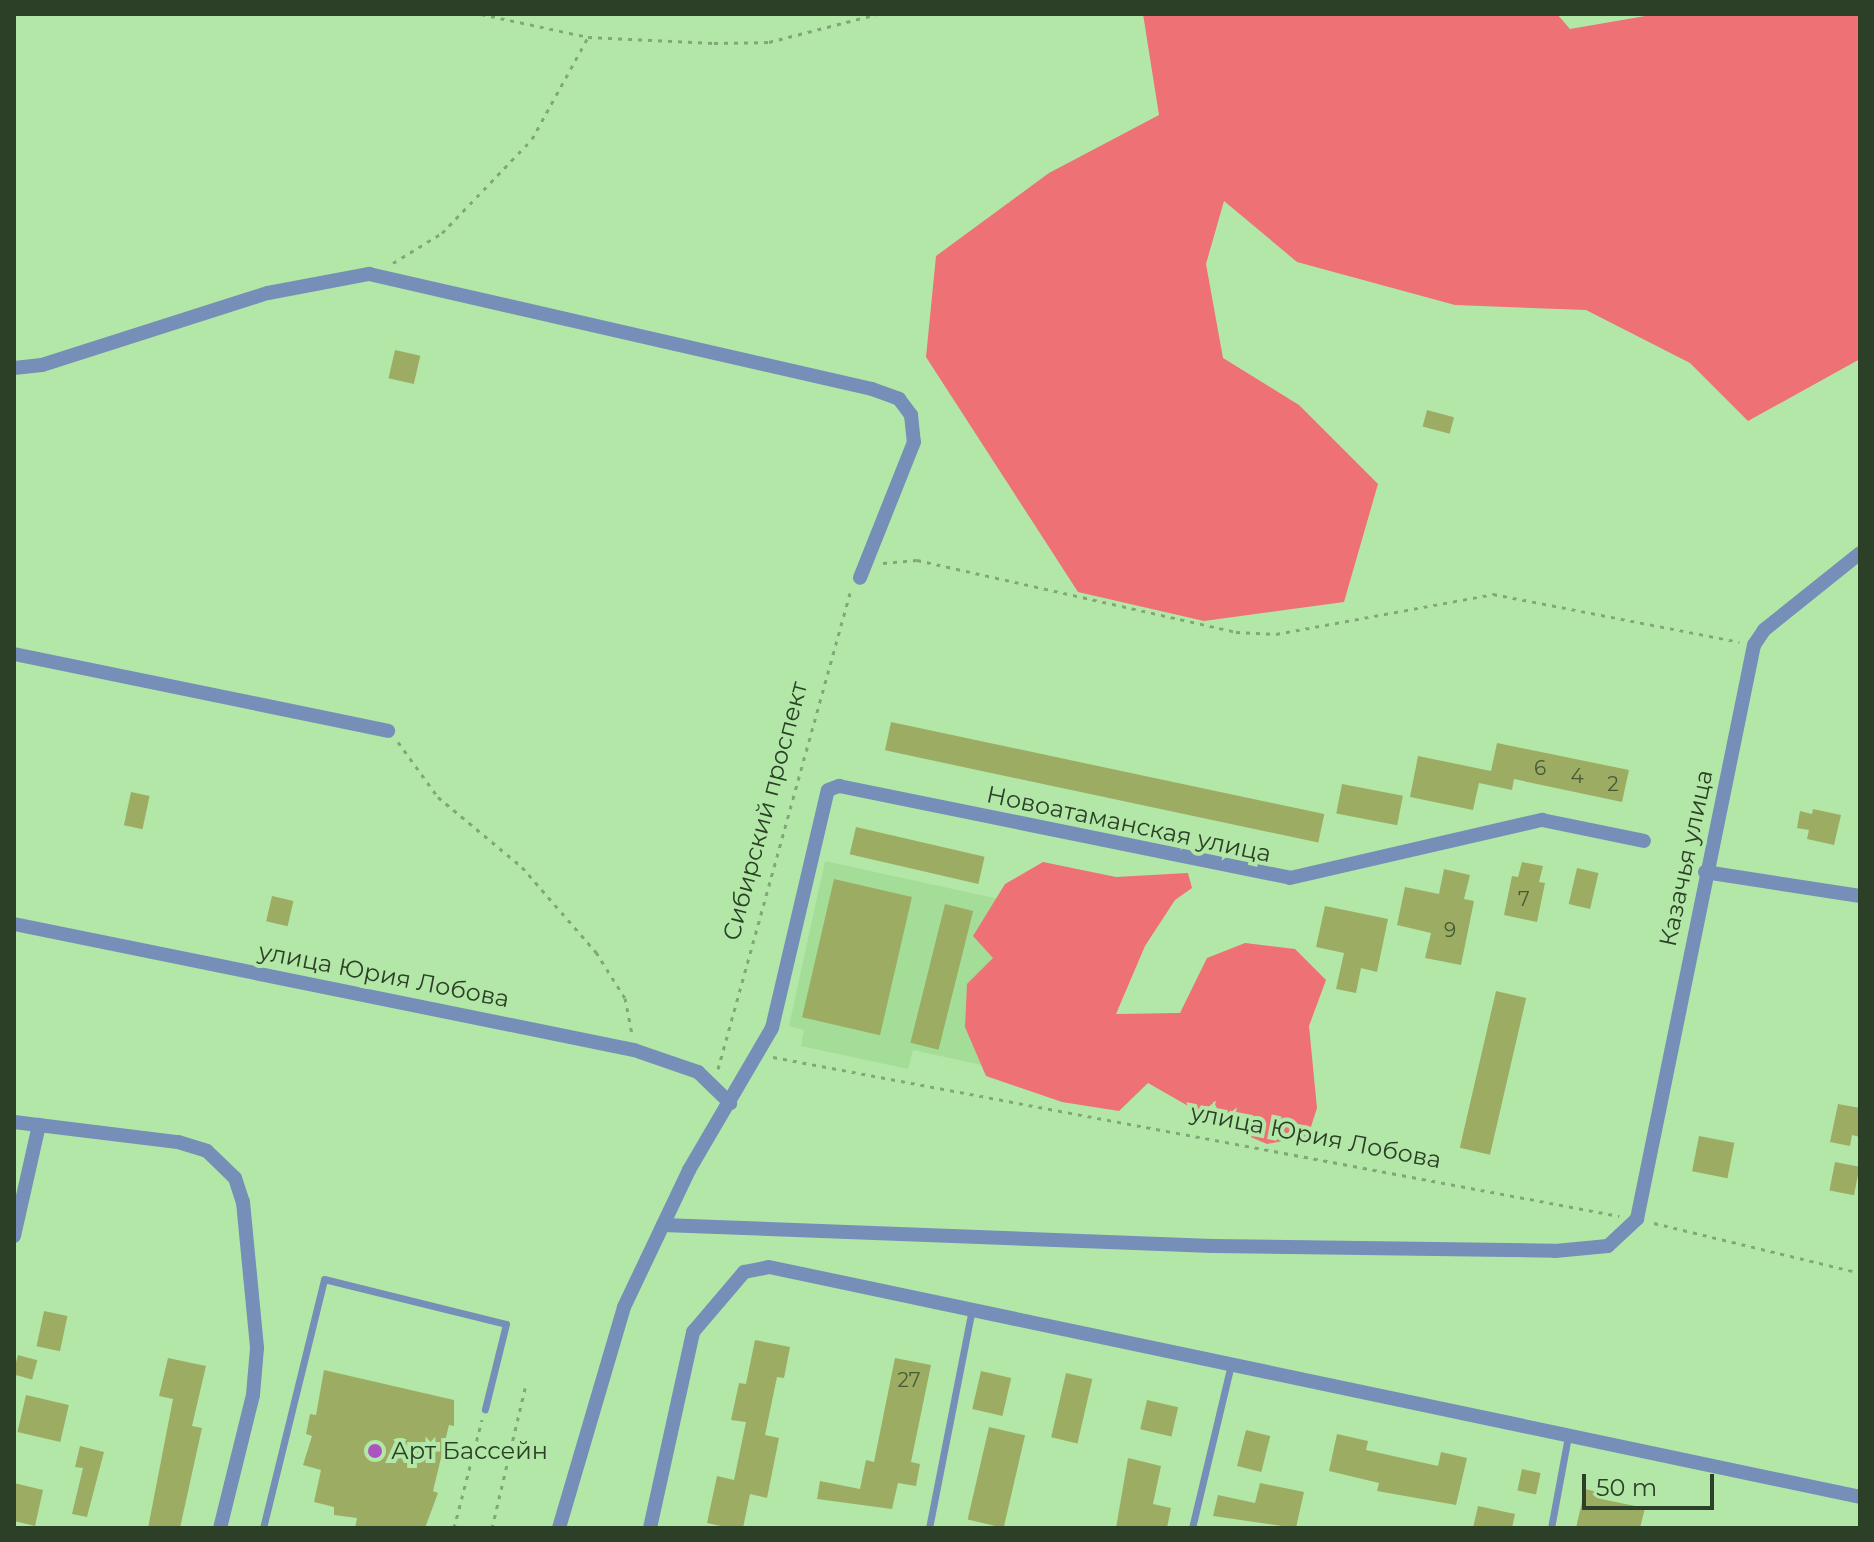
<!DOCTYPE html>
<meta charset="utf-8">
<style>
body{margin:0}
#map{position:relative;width:1874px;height:1542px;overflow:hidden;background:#b3e7a8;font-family:Montserrat,sans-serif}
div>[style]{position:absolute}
.built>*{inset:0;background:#a4dd98}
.forest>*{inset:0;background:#ed7175}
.building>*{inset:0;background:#9cad63;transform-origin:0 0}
.path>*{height:3px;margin-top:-1.5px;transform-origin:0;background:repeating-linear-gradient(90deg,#80a877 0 4px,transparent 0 10px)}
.service>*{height:7px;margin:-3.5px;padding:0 3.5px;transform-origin:3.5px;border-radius:3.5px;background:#758fb8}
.minor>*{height:14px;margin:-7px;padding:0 7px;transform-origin:7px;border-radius:7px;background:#758fb8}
.dots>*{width:22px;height:22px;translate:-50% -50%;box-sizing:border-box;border:4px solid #b3e7a8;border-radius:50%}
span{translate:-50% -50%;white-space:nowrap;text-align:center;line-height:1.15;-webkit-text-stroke:8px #b3e7a8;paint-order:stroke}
.number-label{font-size:20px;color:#475b35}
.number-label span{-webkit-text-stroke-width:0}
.street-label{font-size:24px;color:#2b4026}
.poi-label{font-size:24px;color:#2b4026}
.left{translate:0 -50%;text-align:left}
.frame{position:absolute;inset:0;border:16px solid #2b4026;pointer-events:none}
.scale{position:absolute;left:1582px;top:1474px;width:132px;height:36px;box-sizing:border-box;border:4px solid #2b4026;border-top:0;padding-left:10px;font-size:24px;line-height:28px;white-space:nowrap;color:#2b4026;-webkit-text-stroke:6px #b3e7a8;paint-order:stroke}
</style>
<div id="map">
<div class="built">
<div style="clip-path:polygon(825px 861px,1022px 904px,986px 1066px,913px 1050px,908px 1069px,801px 1046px,804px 1030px,789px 1026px)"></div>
</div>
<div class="forest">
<div style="clip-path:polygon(1143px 14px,1557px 14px,1570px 29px,1657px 14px,1860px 14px,1860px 359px,1748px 421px,1690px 363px,1586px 310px,1455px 305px,1297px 262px,1224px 201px,1206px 264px,1223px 358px,1299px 405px,1378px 484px,1344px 602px,1204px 621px,1078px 592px,926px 357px,936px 256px,1049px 173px,1159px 115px)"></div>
<div style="clip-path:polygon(1043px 862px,1116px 877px,1188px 873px,1192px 888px,1175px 900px,1145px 946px,1116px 1014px,1180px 1013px,1207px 958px,1245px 943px,1295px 949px,1326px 980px,1309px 1026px,1317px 1108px,1308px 1136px,1267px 1144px,1218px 1123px,1148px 1083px,1119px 1111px,1062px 1102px,986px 1076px,965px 1027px,967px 984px,993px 958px,973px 936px,1005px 884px)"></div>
</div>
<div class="building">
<div style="left:395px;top:350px;width:26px;height:29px;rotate:13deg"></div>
<div style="left:1427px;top:410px;width:28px;height:17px;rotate:15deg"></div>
<div style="left:891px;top:722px;width:443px;height:29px;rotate:12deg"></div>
<div style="clip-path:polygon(1497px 743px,1629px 770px,1622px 802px,1514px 779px,1512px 790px,1479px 783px,1473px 810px,1410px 797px,1418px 756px,1491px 771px)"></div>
<div style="left:1342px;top:784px;width:62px;height:30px;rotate:11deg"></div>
<div style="left:131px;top:792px;width:19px;height:34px;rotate:12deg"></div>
<div style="clip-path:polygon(1813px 809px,1841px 815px,1834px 845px,1807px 839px,1809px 830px,1797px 828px,1800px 811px,1812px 814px)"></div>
<div style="left:856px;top:827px;width:132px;height:28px;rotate:13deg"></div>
<div style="clip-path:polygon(1522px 862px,1543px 866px,1539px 882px,1545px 883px,1537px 922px,1504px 915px,1512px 876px,1518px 877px)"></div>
<div style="left:1577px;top:868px;width:22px;height:37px;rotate:13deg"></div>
<div style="clip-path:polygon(1444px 869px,1470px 875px,1464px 899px,1474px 901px,1461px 965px,1425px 958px,1431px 933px,1397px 925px,1405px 887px,1439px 894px)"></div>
<div style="left:834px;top:879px;width:80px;height:142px;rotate:13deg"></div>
<div style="left:272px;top:896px;width:22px;height:26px;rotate:13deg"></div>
<div style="left:945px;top:904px;width:29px;height:143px;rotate:14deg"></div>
<div style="clip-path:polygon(1325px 906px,1388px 919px,1377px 972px,1361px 968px,1356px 993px,1336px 989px,1344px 953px,1316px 947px)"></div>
<div style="left:1496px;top:991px;width:31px;height:161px;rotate:13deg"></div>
<div style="clip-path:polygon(1838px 1104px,1860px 1108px,1860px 1137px,1852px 1135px,1850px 1146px,1830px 1142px)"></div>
<div style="left:1699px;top:1136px;width:36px;height:36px;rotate:11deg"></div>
<div style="left:1835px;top:1162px;width:25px;height:29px;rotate:11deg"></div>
<div style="left:44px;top:1311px;width:24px;height:36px;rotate:12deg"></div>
<div style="clip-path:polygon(755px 1340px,790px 1347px,784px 1378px,777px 1377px,765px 1435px,779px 1438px,767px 1498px,750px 1494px,743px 1528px,730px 1528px,707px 1523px,717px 1476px,734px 1480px,746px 1422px,731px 1420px,739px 1383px,746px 1384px)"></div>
<div style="left:18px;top:1355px;width:20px;height:20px;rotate:15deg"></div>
<div style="clip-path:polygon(168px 1358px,206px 1366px,192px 1426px,202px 1428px,180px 1528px,148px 1528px,173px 1399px,159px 1396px)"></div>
<div style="clip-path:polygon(895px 1358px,931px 1365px,911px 1462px,920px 1464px,916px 1486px,898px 1483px,892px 1509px,817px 1499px,820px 1481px,860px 1489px,866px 1460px,874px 1462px)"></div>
<div style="clip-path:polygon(324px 1370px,454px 1400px,454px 1426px,449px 1425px,433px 1491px,438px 1493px,425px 1528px,355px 1528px,357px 1518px,334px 1515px,334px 1507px,314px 1502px,321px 1470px,303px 1465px,312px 1436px,306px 1434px,310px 1414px,316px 1415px)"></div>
<div style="left:981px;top:1371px;width:31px;height:39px;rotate:13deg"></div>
<div style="left:1066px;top:1373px;width:27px;height:66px;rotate:13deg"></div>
<div style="left:26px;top:1395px;width:44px;height:38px;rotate:13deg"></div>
<div style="left:1147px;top:1400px;width:32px;height:30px;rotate:13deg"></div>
<div style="left:989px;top:1427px;width:37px;height:95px;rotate:13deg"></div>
<div style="left:1246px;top:1430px;width:25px;height:37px;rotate:14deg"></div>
<div style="clip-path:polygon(1337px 1434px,1368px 1441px,1366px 1450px,1438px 1466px,1441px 1452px,1467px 1458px,1456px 1505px,1377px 1491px,1379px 1483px,1329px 1471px)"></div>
<div style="clip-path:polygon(80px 1446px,104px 1452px,87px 1517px,72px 1514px,83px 1468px,75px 1467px)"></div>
<div style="clip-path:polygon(1128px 1458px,1161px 1466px,1153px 1504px,1171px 1508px,1167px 1528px,1116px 1528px)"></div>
<div style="left:1522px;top:1469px;width:19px;height:22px;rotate:12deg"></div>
<div style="clip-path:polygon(14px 1483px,43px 1490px,35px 1526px,14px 1521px)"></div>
<div style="clip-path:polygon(1260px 1483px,1304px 1492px,1296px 1528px,1213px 1516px,1218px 1495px,1255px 1503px)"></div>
<div style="clip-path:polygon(1585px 1489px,1602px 1493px,1601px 1499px,1645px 1508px,1640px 1528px,1576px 1528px)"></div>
<div style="clip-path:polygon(1478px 1506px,1515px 1514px,1512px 1528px,1473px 1528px)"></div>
</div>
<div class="path">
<div style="left:481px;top:14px;width:109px;rotate:12.1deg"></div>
<div style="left:588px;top:37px;width:126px;rotate:2.7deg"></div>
<div style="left:714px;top:43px;width:55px;rotate:-1deg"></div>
<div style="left:769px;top:42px;width:112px;rotate:-14.5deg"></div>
<div style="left:393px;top:263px;width:57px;rotate:-31.5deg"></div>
<div style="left:442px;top:233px;width:130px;rotate:-46.2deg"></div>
<div style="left:532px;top:139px;width:116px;rotate:-61.2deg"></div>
<div style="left:883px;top:563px;width:34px;rotate:-5deg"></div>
<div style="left:917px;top:560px;width:327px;rotate:12.7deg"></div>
<div style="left:1236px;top:632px;width:40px;rotate:2.9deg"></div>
<div style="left:1276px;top:634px;width:221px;rotate:-10.4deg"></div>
<div style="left:1493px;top:594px;width:251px;rotate:11deg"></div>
<div style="left:398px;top:742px;width:68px;rotate:54deg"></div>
<div style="left:438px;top:797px;width:109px;rotate:39.8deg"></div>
<div style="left:522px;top:867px;width:113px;rotate:49deg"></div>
<div style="left:596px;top:952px;width:54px;rotate:57.8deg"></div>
<div style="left:625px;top:998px;width:37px;rotate:79deg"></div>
<div style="left:773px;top:1057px;width:861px;rotate:10.64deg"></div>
<div style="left:718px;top:1069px;width:496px;rotate:-74.5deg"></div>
<div style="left:1654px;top:1223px;width:212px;rotate:13.6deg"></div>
<div style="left:454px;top:1528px;width:112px;rotate:-75.5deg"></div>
<div style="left:492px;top:1528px;width:144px;rotate:-76.7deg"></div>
</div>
<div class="service">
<div style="left:263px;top:1528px;width:256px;rotate:-76.2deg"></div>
<div style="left:324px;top:1279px;width:187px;rotate:13.9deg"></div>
<div style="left:506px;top:1324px;width:88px;rotate:103.9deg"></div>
<div style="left:929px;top:1528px;width:223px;rotate:-78.9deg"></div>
<div style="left:1192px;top:1528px;width:169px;rotate:-76.6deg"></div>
<div style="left:1551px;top:1528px;width:94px;rotate:-79.5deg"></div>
</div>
<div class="minor">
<div style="left:14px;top:368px;width:28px;rotate:-6deg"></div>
<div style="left:42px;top:365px;width:237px;rotate:-17.7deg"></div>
<div style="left:268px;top:293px;width:103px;rotate:-10.7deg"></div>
<div style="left:369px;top:274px;width:516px;rotate:12.88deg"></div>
<div style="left:872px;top:389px;width:29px;rotate:20deg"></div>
<div style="left:899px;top:399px;width:20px;rotate:53deg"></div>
<div style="left:911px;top:415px;width:27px;rotate:84deg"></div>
<div style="left:914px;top:442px;width:146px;rotate:111.7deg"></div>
<div style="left:14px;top:654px;width:382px;rotate:11.6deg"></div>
<div style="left:1705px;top:872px;width:157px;rotate:8.8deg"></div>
<div style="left:14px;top:924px;width:633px;rotate:11.49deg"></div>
<div style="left:634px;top:1050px;width:68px;rotate:19deg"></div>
<div style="left:698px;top:1072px;width:45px;rotate:44.1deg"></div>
<div style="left:14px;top:1122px;width:165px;rotate:7deg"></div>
<div style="left:178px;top:1142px;width:30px;rotate:17deg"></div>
<div style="left:207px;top:1151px;width:39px;rotate:44deg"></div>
<div style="left:235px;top:1178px;width:25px;rotate:72deg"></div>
<div style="left:243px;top:1202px;width:147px;rotate:84.5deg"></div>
<div style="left:257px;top:1348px;width:47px;rotate:94.9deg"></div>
<div style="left:253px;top:1395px;width:137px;rotate:103.9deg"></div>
<div style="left:663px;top:1225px;width:550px;rotate:2.19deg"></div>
<div style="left:1213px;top:1246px;width:342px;rotate:0.8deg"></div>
<div style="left:1555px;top:1251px;width:53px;rotate:-5.4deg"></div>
<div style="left:1608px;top:1246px;width:40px;rotate:-43deg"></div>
<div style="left:1637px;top:1219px;width:586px;rotate:-78.48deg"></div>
<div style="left:1754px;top:645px;width:18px;rotate:-56deg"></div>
<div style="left:1764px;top:630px;width:123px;rotate:-38.7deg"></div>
<div style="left:14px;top:1236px;width:114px;rotate:-77.3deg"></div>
<div style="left:559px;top:1528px;width:230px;rotate:-73.6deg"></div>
<div style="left:624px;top:1307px;width:152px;rotate:-64.6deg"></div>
<div style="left:689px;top:1170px;width:164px;rotate:-59.7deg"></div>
<div style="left:772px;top:1028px;width:244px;rotate:-76.8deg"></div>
<div style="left:828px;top:790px;width:12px;rotate:-20deg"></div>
<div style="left:839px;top:786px;width:460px;rotate:11.5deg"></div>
<div style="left:1290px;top:878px;width:259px;rotate:-13deg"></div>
<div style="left:1542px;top:820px;width:104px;rotate:11.6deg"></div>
<div style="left:650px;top:1528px;width:201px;rotate:-77.6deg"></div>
<div style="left:693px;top:1332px;width:79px;rotate:-49.6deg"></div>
<div style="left:744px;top:1272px;width:25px;rotate:-11deg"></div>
<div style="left:769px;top:1267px;width:1115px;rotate:11.9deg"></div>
</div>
<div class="dots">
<div style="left:375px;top:1451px;background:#ac53c0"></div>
</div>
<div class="number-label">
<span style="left:1540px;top:768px">6</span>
<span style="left:1577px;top:776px">4</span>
<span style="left:1613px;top:784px">2</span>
<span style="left:1524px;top:899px">7</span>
<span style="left:1450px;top:930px">9</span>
<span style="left:909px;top:1380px">27</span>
</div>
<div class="street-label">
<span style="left:765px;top:811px;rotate:-75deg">Сибирский проспект</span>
<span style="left:1129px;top:824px;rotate:12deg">Новоатаманская улица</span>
<span style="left:1686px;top:858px;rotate:-78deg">Казачья улица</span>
<span style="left:384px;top:975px;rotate:11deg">улица Юрия Лобова</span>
<span style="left:1316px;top:1136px;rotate:11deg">улица Юрия Лобова</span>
</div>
<div class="poi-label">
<span class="left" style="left:391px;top:1451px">Арт Бассейн</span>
</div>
<div class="frame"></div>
<div class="scale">50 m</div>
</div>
